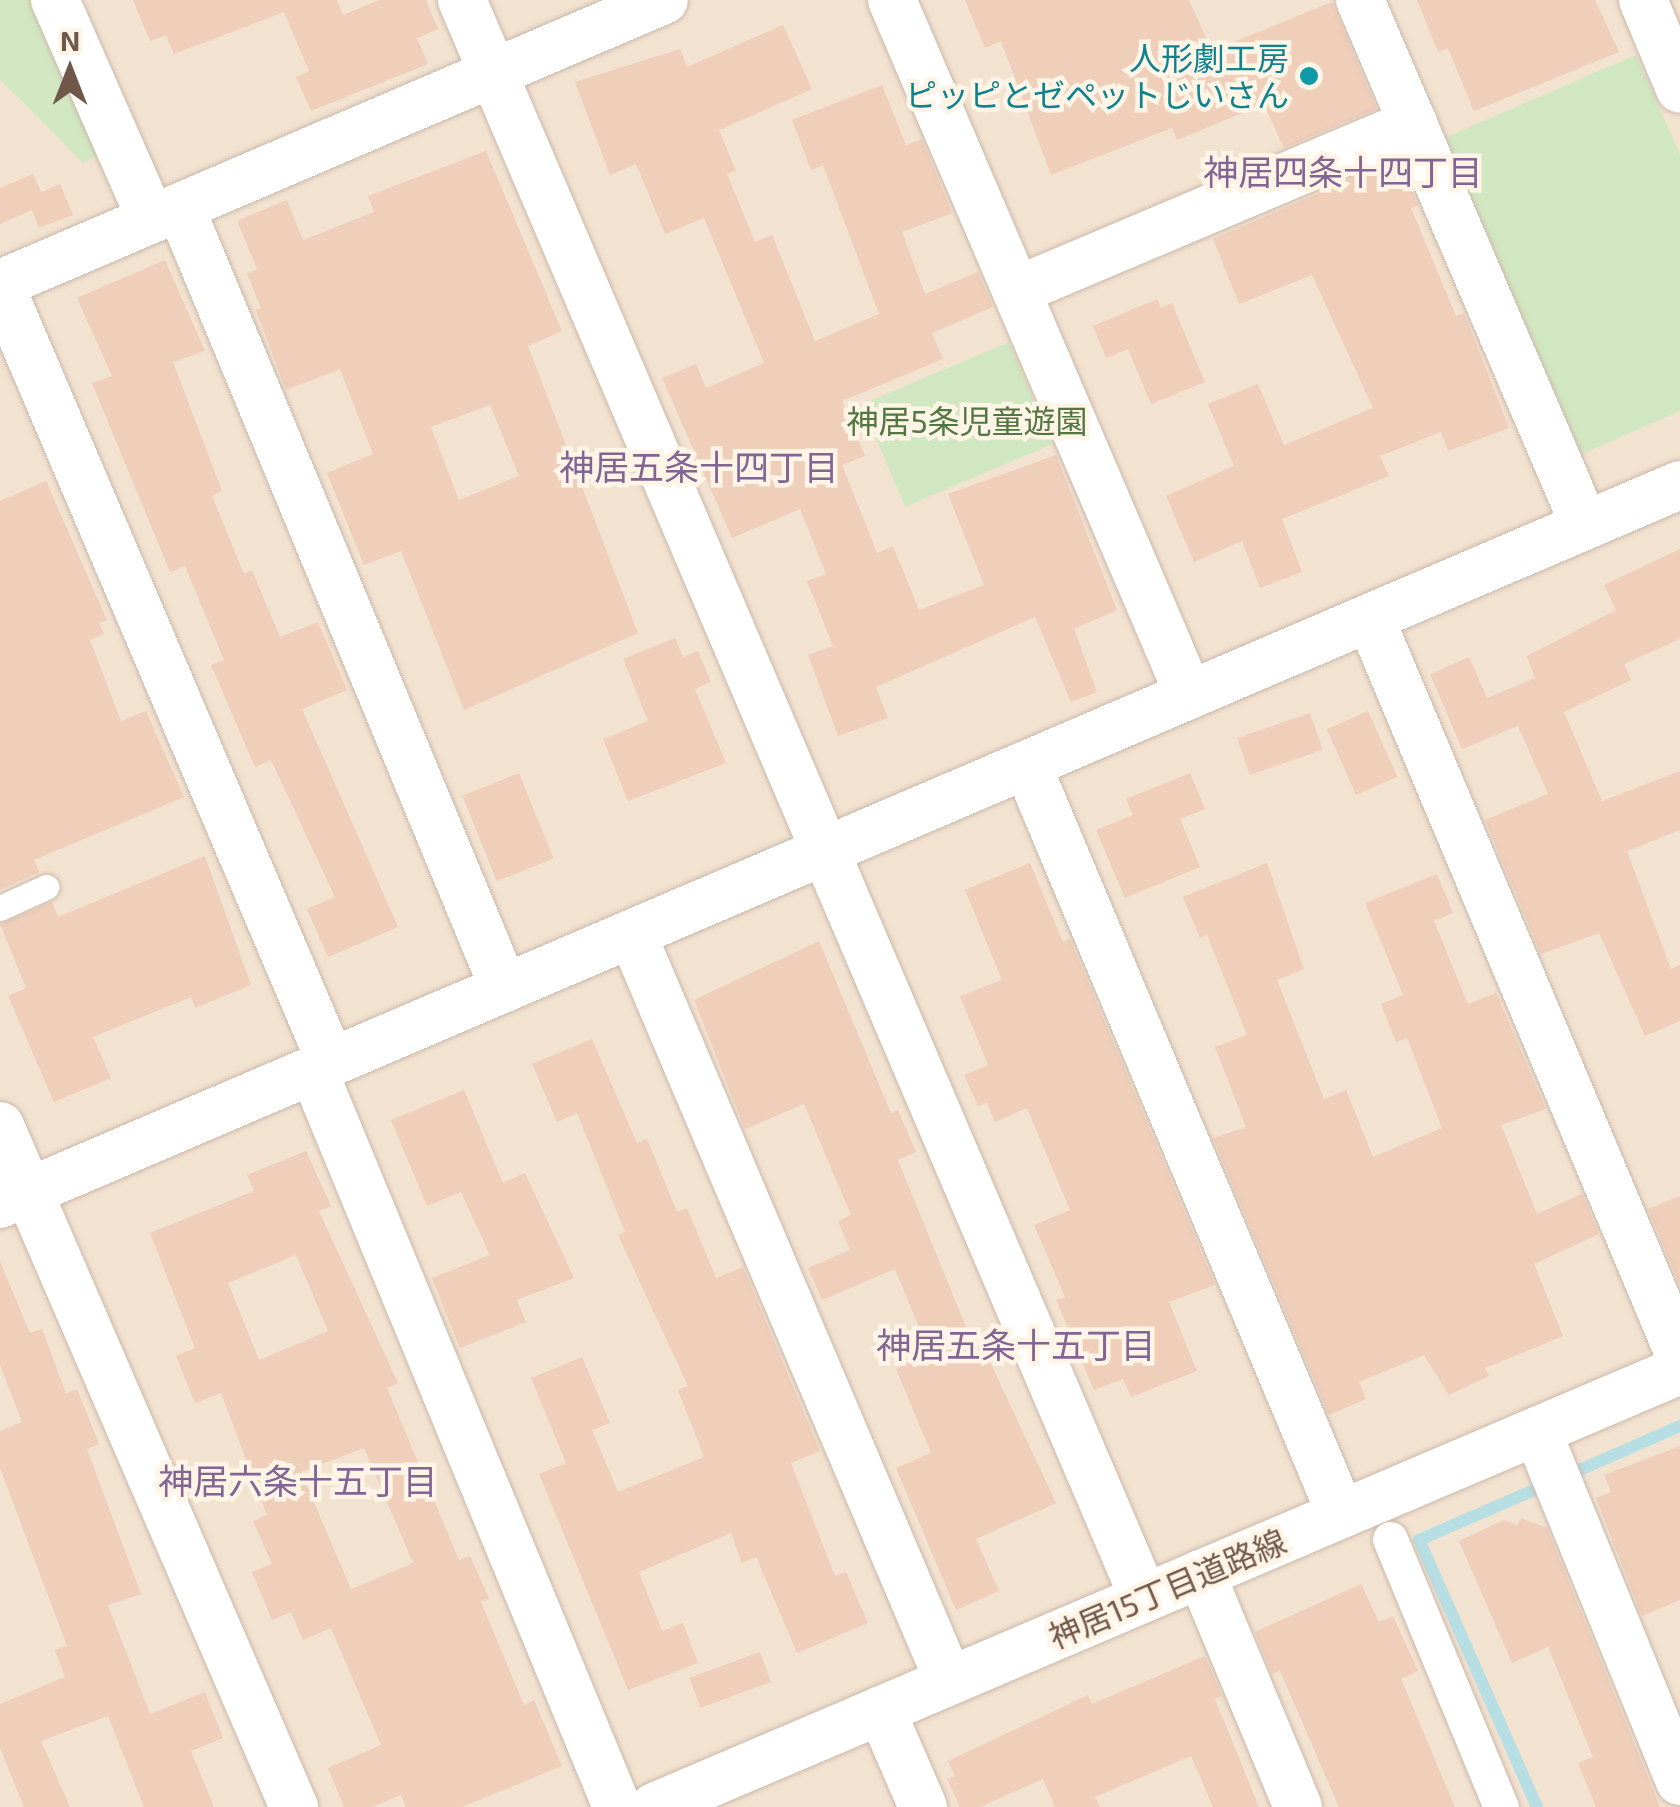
<!DOCTYPE html>
<meta charset="utf-8">
<style>
body{margin:0}
#map{position:relative;width:1680px;height:1807px;overflow:hidden;background:#fbf0e1;font-family:"Exo 2","Noto Sans JP",sans-serif}
div>[style]{position:absolute}
.residential>*{inset:0;background:#f2e2d0;transform-origin:0 0}
.green>*{inset:0;background:#d1e7c1;transform-origin:0 0}
.stream>*{height:12px;margin:-6px;padding:0 6px;transform-origin:6px;border-radius:6px;background:#b7dee3}
.building>*{inset:0;background:#efceba;transform-origin:0 0}
.roads{filter:drop-shadow(0 0 2px #cbb8a9) drop-shadow(0 0 2px #cbb8a9)}
.service>*{height:25px;margin:-12.5px;padding:0 12.5px;transform-origin:12.5px;border-radius:12.5px;background:#fff}
.pedestrian>*{height:35px;margin:-17.5px;padding:0 17.5px;transform-origin:17.5px;border-radius:17.5px;background:#fff}
.minor>*{height:48px;margin:-24px;padding:0 24px;transform-origin:24px;border-radius:24px;background:#fff}
.dots>*{width:28px;height:28px;translate:-50% -50%;box-sizing:border-box;border:5px solid #fef5e7;border-radius:50%}
span{translate:-50% -50%;white-space:nowrap;text-align:center;line-height:1.15;-webkit-text-stroke:9px #fef5e7;paint-order:stroke}
.culture-label{font-size:32px;color:#0d838f}
.right{translate:-100% -50%;text-align:right}
.park-label{font-size:32px;color:#537742}
.street-label{font-size:32px;color:#715749}
.neighbourhood-label{font-size:35px;color:#836594}
.north{position:absolute;left:20px;top:20px;width:100px;height:100px;-webkit-text-stroke:8px #fef5e7;paint-order:stroke;rotate:0deg;font-size:28px;font-weight:700;line-height:40px;text-align:center;color:#715749}
.north::after{content:'';display:block;margin:auto;width:35px;height:45px;background:#715749;clip-path:polygon(50% 0,100% 100%,50% 72%,0 100%)}
</style>
<div id="map">
<div class="residential">
<div style="left:0;top:0;width:1680px;height:1807px"></div>
</div>
<div class="green">
<div style="clip-path:polygon(0 0,31px 0,101px 154px,83px 163px,0 79px)"></div>
<div style="clip-path:polygon(1636px 55px,1680px 155px,1680px 411px,1582px 454px,1444px 138px)"></div>
<div style="left:1009px;top:342px;width:111px;height:160px;rotate:67deg"></div>
</div>
<div class="stream">
<div style="left:1566px;top:1476px;width:124px;rotate:-23.7deg"></div>
<div style="left:1537px;top:1807px;width:292px;rotate:-113.8deg"></div>
<div style="left:1419px;top:1540px;width:141px;rotate:-23.5deg"></div>
</div>
<div class="building">
<div style="clip-path:polygon(133px 0,337px 0,343px 15px,379px 0,426px 0,438px 29px,417px 38px,428px 64px,311px 111px,296px 77px,309px 71px,284px 12px,174px 54px,166px 35px,150px 41px)"></div>
<div style="clip-path:polygon(965px 0,1189px 0,1212px 51px,1332px 2px,1377px 109px,1284px 148px,1264px 104px,1177px 140px,1172px 128px,1051px 175px,1001px 41px,985px 48px)"></div>
<div style="clip-path:polygon(1417px 0,1595px 0,1619px 52px,1474px 111px,1448px 48px,1438px 52px)"></div>
<div style="clip-path:polygon(783px 25px,812px 89px,719px 130px,736px 171px,727px 174px,755px 242px,772px 235px,815px 341px,879px 314px,823px 165px,811px 170px,792px 120px,882px 85px,906px 145px,922px 139px,952px 213px,902px 232px,925px 294px,978px 272px,993px 307px,932px 333px,943px 359px,842px 401px,865px 456px,842px 465px,877px 553px,893px 546px,919px 610px,984px 585px,948px 494px,1056px 455px,1117px 610px,1074px 629px,1097px 692px,1071px 702px,1035px 617px,876px 687px,888px 718px,838px 736px,808px 655px,833px 646px,807px 581px,826px 574px,800px 509px,732px 538px,662px 378px,696px 364px,706px 388px,764px 363px,704px 218px,665px 234px,636px 164px,610px 175px,575px 82px,680px 49px,687px 67px)"></div>
<div style="clip-path:polygon(evenodd,486px 151px,562px 331px,528px 346px,638px 633px,464px 710px,401px 551px,364px 565px,327px 473px,373px 454px,340px 369px,286px 390px,256px 310px,261px 308px,247px 274px,257px 269px,237px 221px,287px 200px,303px 240px,374px 212px,368px 196px,486px 151px,490px 405px,519px 476px,459px 500px,431px 427px,490px 405px)"></div>
<div style="clip-path:polygon(1398px 159px,1418px 205px,1411px 208px,1456px 316px,1464px 313px,1509px 428px,1448px 451px,1441px 432px,1380px 456px,1389px 476px,1282px 519px,1302px 572px,1260px 588px,1242px 541px,1194px 562px,1166px 496px,1234px 466px,1208px 404px,1258px 384px,1284px 445px,1373px 408px,1312px 275px,1239px 304px,1213px 239px)"></div>
<div style="clip-path:polygon(33px 174px,41px 192px,60px 184px,73px 215px,39px 228px,32px 210px,0 224px,0 188px)"></div>
<div style="clip-path:polygon(165px 260px,205px 351px,173px 362px,222px 491px,212px 496px,244px 574px,252px 570px,280px 637px,318px 622px,347px 690px,302px 709px,398px 927px,328px 957px,307px 909px,335px 897px,271px 760px,255px 767px,211px 665px,224px 660px,185px 566px,170px 572px,92px 383px,112px 376px,77px 298px)"></div>
<div style="clip-path:polygon(1157px 299px,1161px 308px,1172px 303px,1205px 382px,1151px 404px,1128px 349px,1106px 358px,1093px 326px)"></div>
<div style="clip-path:polygon(46px 481px,107px 620px,99px 623px,104px 634px,90px 640px,121px 721px,146px 711px,184px 797px,34px 860px,39px 872px,0 890px,0 501px)"></div>
<div style="clip-path:polygon(1680px 549px,1680px 639px,1624px 664px,1631px 680px,1564px 712px,1602px 801px,1680px 771px,1680px 830px,1627px 851px,1671px 969px,1680px 965px,1680px 1021px,1645px 1036px,1599px 933px,1541px 954px,1485px 820px,1548px 794px,1518px 726px,1462px 749px,1430px 674px,1469px 657px,1487px 698px,1535px 678px,1527px 656px,1616px 610px,1604px 585px)"></div>
<div style="clip-path:polygon(675px 638px,683px 657px,698px 651px,711px 682px,695px 689px,726px 763px,628px 801px,603px 739px,648px 721px,623px 659px)"></div>
<div style="left:1368px;top:711px;width:72px;height:45px;rotate:66deg"></div>
<div style="left:1310px;top:713px;width:39px;height:77px;rotate:71deg"></div>
<div style="left:519px;top:773px;width:92px;height:61px;rotate:68deg"></div>
<div style="clip-path:polygon(1190px 773px,1205px 809px,1180px 819px,1200px 867px,1125px 898px,1096px 830px,1133px 815px,1126px 799px)"></div>
<div style="clip-path:polygon(205px 856px,251px 985px,195px 1008px,191px 997px,93px 1037px,111px 1078px,54px 1102px,8px 996px,26px 988px,0 924px,52px 902px,58px 917px)"></div>
<div style="clip-path:polygon(1030px 863px,1063px 942px,1070px 939px,1215px 1285px,1169px 1302px,1197px 1371px,1131px 1397px,1123px 1379px,1094px 1390px,1056px 1300px,1065px 1297px,1034px 1225px,1070px 1210px,1027px 1108px,995px 1122px,987px 1103px,978px 1106px,964px 1075px,988px 1065px,960px 996px,1002px 980px,965px 890px)"></div>
<div style="clip-path:polygon(1267px 863px,1304px 969px,1277px 980px,1324px 1099px,1346px 1090px,1373px 1157px,1442px 1128px,1407px 1038px,1396px 1042px,1381px 1004px,1403px 995px,1365px 903px,1437px 874px,1453px 913px,1434px 921px,1468px 1004px,1496px 993px,1546px 1109px,1501px 1125px,1537px 1214px,1582px 1194px,1599px 1234px,1534px 1264px,1563px 1336px,1485px 1368px,1489px 1376px,1449px 1395px,1424px 1355px,1359px 1382px,1366px 1399px,1329px 1415px,1213px 1138px,1246px 1127px,1215px 1047px,1247px 1035px,1207px 935px,1200px 938px,1183px 897px)"></div>
<div style="clip-path:polygon(819px 941px,891px 1113px,898px 1110px,916px 1152px,898px 1160px,970px 1337px,977px 1334px,1056px 1503px,976px 1539px,999px 1591px,956px 1610px,896px 1468px,931px 1453px,896px 1369px,930px 1354px,895px 1269px,822px 1300px,808px 1268px,850px 1250px,838px 1221px,851px 1215px,804px 1104px,745px 1129px,694px 1000px)"></div>
<div style="clip-path:polygon(592px 1039px,637px 1143px,647px 1139px,677px 1212px,687px 1208px,716px 1278px,743px 1267px,820px 1451px,791px 1463px,835px 1576px,846px 1572px,868px 1623px,797px 1653px,756px 1557px,742px 1563px,731px 1533px,639px 1572px,662px 1631px,683px 1623px,698px 1663px,628px 1690px,539px 1474px,566px 1463px,531px 1378px,582px 1357px,610px 1423px,592px 1430px,618px 1492px,704px 1457px,678px 1390px,688px 1386px,618px 1235px,625px 1232px,577px 1113px,557px 1122px,532px 1064px)"></div>
<div style="clip-path:polygon(464px 1090px,503px 1183px,525px 1173px,574px 1278px,517px 1300px,526px 1322px,460px 1348px,432px 1278px,490px 1255px,461px 1192px,427px 1206px,391px 1120px)"></div>
<div style="clip-path:polygon(evenodd,306px 1151px,331px 1206px,319px 1211px,398px 1383px,387px 1388px,459px 1560px,470px 1556px,489px 1598px,481px 1602px,524px 1705px,534px 1700px,562px 1766px,462px 1807px,406px 1807px,401px 1795px,372px 1807px,344px 1807px,328px 1768px,381px 1745px,331px 1628px,303px 1640px,291px 1612px,272px 1620px,252px 1572px,272px 1564px,253px 1521px,267px 1515px,221px 1393px,195px 1403px,176px 1356px,195px 1348px,150px 1233px,254px 1191px,247px 1175px,306px 1151px,296px 1255px,328px 1331px,259px 1360px,228px 1283px,296px 1255px,306px 1151px,364px 1448px,413px 1563px,351px 1589px,301px 1472px,364px 1448px)"></div>
<div style="clip-path:polygon(1680px 1196px,1680px 1285px,1648px 1209px)"></div>
<div style="clip-path:polygon(0 1262px,30px 1333px,42px 1329px,66px 1393px,77px 1389px,99px 1444px,87px 1449px,141px 1594px,108px 1605px,150px 1714px,205px 1692px,223px 1738px,191px 1751px,214px 1807px,144px 1807px,108px 1716px,41px 1741px,70px 1807px,24px 1807px,0 1748px,0 1704px,65px 1677px,55px 1650px,67px 1646px,0 1468px,0 1431px,22px 1422px,0 1365px)"></div>
<div style="clip-path:polygon(1680px 1446px,1680px 1600px,1642px 1616px,1596px 1498px,1611px 1492px,1604px 1475px)"></div>
<div style="clip-path:polygon(1521px 1518px,1547px 1528px,1660px 1807px,1596px 1807px,1578px 1763px,1593px 1757px,1548px 1647px,1512px 1663px,1459px 1541px,1504px 1520px,1517px 1525px)"></div>
<div style="clip-path:polygon(1361px 1584px,1379px 1622px,1393px 1616px,1418px 1671px,1401px 1679px,1455px 1807px,1339px 1807px,1280px 1671px,1272px 1674px,1255px 1632px)"></div>
<div style="left:760px;top:1652px;width:32px;height:75px;rotate:70deg"></div>
<div style="clip-path:polygon(1205px 1656px,1222px 1696px,1215px 1699px,1259px 1807px,1213px 1807px,1191px 1756px,1095px 1797px,1100px 1807px,1055px 1807px,1043px 1779px,980px 1807px,960px 1807px,947px 1779px,955px 1776px,948px 1761px,1088px 1695px,1092px 1704px)"></div>
</div>
<div class="roads">
<div class="service">
<div style="left:0;top:908px;width:51px;rotate:-24.5deg"></div>
</div>
<div class="pedestrian">
<div style="left:1390px;top:1539px;width:290px;rotate:67.5deg"></div>
</div>
<div class="minor">
<div style="left:55px;top:0;width:239px;rotate:66.3deg"></div>
<div style="left:462px;top:0;width:1737px;rotate:66.89deg"></div>
<div style="left:892px;top:0;width:756px;rotate:66.86deg"></div>
<div style="left:1360px;top:0;width:572px;rotate:66.84deg"></div>
<div style="left:1643px;top:0;width:96px;rotate:67.4deg"></div>
<div style="left:180px;top:207px;width:846px;rotate:67.47deg"></div>
<div style="left:0;top:284px;width:722px;rotate:-23.16deg"></div>
<div style="left:0;top:285px;width:845px;rotate:66.93deg"></div>
<div style="left:1018px;top:290px;width:429px;rotate:-22.9deg"></div>
<div style="left:1370px;top:618px;width:800px;rotate:67.21deg"></div>
<div style="left:1027px;top:765px;width:812px;rotate:67.26deg"></div>
<div style="left:632px;top:934px;width:811px;rotate:67.01deg"></div>
<div style="left:313px;top:1070px;width:797px;rotate:67.58deg"></div>
<div style="left:0;top:1126px;width:742px;rotate:66.65deg"></div>
<div style="left:0;top:1204px;width:1827px;rotate:-23.17deg"></div>
<div style="left:1537px;top:1431px;width:378px;rotate:67.8deg"></div>
<div style="left:1201px;top:1574px;width:252px;rotate:67.4deg"></div>
<div style="left:881px;top:1710px;width:106px;rotate:66.6deg"></div>
<div style="left:654px;top:1807px;width:1115px;rotate:-23.07deg"></div>
</div>
</div>
<div class="dots">
<div style="left:1309px;top:76px;background:#0f9aa8"></div>
</div>
<div class="culture-label">
<span class="right" style="left:1289px;top:76px">人形劇工房<br>ピッピとゼペットじいさん</span>
</div>
<div class="park-label">
<span style="left:967px;top:420px">神居5条児童遊園</span>
</div>
<div class="street-label">
<span style="left:1167px;top:1588px;rotate:-23deg">神居15丁目道路線</span>
</div>
<div class="neighbourhood-label">
<span style="left:1343px;top:171px">神居四条十四丁目</span>
<span style="left:699px;top:466px">神居五条十四丁目</span>
<span style="left:1016px;top:1344px">神居五条十五丁目</span>
<span style="left:298px;top:1480px">神居六条十五丁目</span>
</div>
<div class="north">N</div>
</div>
